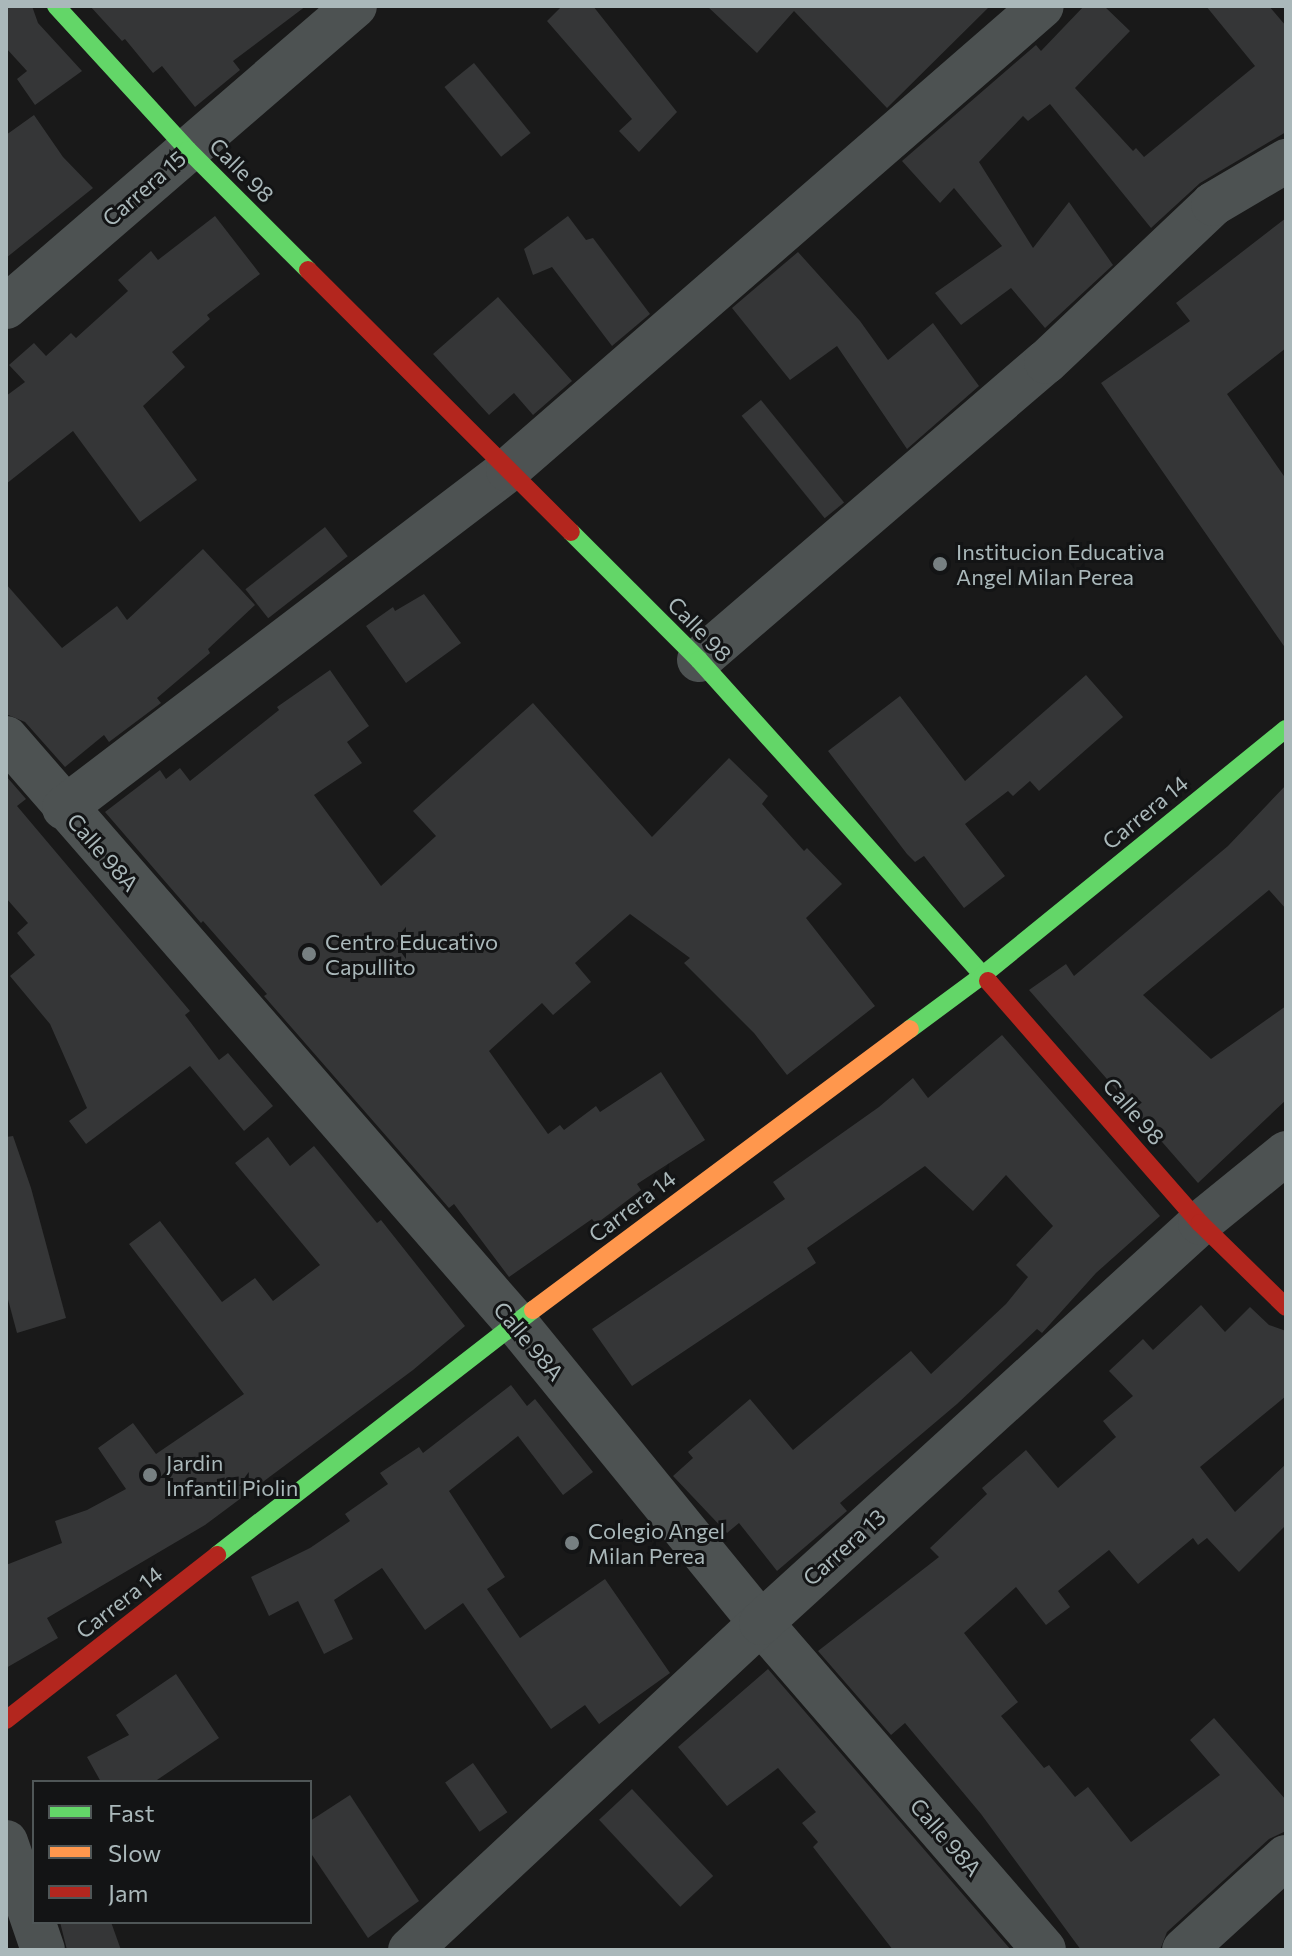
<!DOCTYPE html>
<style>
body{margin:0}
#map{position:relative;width:1292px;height:1956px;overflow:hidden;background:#191919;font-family:Commissioner,sans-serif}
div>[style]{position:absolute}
.building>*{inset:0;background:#353637;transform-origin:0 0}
.street>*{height:44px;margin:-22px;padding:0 22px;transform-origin:22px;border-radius:22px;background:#4d5252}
.fast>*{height:18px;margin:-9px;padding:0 9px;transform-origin:9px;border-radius:9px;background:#63d668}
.slow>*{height:18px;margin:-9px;padding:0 9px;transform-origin:9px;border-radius:9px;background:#ff974d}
.jam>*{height:18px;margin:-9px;padding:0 9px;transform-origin:9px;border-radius:9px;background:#b3261e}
.dots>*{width:22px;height:22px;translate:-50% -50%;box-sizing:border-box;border:4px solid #131415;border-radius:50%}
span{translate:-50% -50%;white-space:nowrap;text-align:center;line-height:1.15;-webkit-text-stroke:6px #131415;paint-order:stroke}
.street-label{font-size:22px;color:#aab8ba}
.poi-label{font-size:22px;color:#aab8ba}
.left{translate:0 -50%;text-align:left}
.frame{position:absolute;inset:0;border:8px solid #aab8ba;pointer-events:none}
.legend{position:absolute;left:32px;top:1780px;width:280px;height:144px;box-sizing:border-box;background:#131415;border:2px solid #4f5657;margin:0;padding:10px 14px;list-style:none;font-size:24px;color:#aab8ba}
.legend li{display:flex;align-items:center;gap:16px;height:40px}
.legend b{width:40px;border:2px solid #4f5657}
</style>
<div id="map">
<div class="building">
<div style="clip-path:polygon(6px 6px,32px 6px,38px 23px,82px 71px,35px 105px,17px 79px,27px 71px,6px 48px)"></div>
<div style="clip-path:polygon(90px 6px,306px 6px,233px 61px,240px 70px,195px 107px,162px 66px,153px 73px,125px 39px,122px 41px)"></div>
<div style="clip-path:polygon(562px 6px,593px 6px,677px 112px,639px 152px,619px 131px,632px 119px,547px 21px)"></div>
<div style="clip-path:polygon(707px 6px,990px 6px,887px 108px,794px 11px,757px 53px)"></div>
<div style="clip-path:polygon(1084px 6px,1104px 6px,1130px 31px,1075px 88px,1133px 151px,1136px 148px,1144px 157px,1255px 66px,1206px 6px,1269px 6px,1286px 26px,1286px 132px,1200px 183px,1151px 228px,1050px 104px,1028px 121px,1023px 116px,979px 162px,1033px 248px,1069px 202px,1113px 265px,1045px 328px,1011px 288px,961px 325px,935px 293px,1002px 246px,954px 188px,940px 203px,902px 161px,1036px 45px,1041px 51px)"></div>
<div style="left:474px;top:63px;width:90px;height:38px;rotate:51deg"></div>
<div style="clip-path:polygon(34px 115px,63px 157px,93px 188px,6px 258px,6px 135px)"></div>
<div style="clip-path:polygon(215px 216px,260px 274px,207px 315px,210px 319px,172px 352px,185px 367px,143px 406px,197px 480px,140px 522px,73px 431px,6px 484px,6px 396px,25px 382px,9px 365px,34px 343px,46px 356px,71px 333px,76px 338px,128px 291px,118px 280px,151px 251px,158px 260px)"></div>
<div style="clip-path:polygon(568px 216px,586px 240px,593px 238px,650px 314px,612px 346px,552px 267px,533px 275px,524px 249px)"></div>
<div style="clip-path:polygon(1286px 218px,1286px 348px,1227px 394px,1286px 479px,1286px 649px,1101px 383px,1190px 321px,1176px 303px)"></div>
<div style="clip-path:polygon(798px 252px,860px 321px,888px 360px,933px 323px,979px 386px,907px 449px,837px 346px,790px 380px,732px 308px)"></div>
<div style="clip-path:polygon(498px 297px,572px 381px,533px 415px,514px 393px,489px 415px,433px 354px)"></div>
<div style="left:761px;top:400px;width:132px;height:25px;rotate:51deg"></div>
<div style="left:325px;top:527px;width:37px;height:101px;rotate:52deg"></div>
<div style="clip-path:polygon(203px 549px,255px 605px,208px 649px,210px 653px,157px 698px,161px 703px,109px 742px,104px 735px,65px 767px,25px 722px,6px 714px,6px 584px,62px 648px,117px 606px,127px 620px)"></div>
<div style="clip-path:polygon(424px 594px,461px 643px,406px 683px,366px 626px,393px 607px,395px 611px)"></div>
<div style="clip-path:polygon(330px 670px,369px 726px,347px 742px,362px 763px,314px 795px,381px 886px,436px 836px,413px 811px,533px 703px,652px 837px,729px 758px,768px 796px,762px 804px,804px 851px,807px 848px,842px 884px,806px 918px,875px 1006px,787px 1075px,754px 1033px,684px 963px,690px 958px,630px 914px,575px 963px,591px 982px,553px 1015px,542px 1003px,489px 1051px,548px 1134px,560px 1125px,564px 1130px,596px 1106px,600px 1112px,661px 1072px,705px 1140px,637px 1184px,641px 1190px,596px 1224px,592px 1219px,509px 1277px,454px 1204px,449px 1208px,264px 996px,267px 994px,203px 921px,201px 923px,105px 812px,160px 770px,166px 779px,180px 768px,190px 781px,279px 710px,277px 707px)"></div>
<div style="clip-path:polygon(1086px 675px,1123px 717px,1039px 791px,1030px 781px,1013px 796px,1008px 791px,965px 824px,1005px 876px,964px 908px,924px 856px,915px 862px,907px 854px,828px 751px,900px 696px,965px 781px)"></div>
<div style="clip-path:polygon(6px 776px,26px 799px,17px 806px,190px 1011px,185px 1015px,219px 1060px,228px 1053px,273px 1106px,244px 1131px,190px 1066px,86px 1144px,69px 1121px,87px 1108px,50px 1024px,10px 976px,35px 955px,17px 933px,28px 923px,6px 898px)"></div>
<div style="clip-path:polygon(1286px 785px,1286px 909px,1269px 890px,1143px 995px,1211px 1059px,1286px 1006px,1286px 1100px,1198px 1183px,1029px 990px,1066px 964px,1074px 976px,1228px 846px)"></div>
<div style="clip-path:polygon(1002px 1035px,1160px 1216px,1096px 1273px,1042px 1333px,1037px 1329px,957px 1404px,840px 1503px,847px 1511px,777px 1571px,739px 1523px,727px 1533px,673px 1476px,693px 1458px,688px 1452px,750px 1399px,793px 1450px,911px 1351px,931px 1374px,1006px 1304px,1028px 1277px,1016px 1265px,1053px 1226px,1006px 1175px,973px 1211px,925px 1166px,807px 1248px,816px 1263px,632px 1386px,592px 1329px,785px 1199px,773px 1182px,879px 1107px,913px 1078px,928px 1098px)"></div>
<div style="clip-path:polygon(13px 1136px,31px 1188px,66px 1318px,17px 1333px,6px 1292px,6px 1137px)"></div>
<div style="clip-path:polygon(268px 1137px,290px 1166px,314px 1146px,377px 1223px,381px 1220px,465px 1326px,413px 1370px,205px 1525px,47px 1618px,58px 1638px,6px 1668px,6px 1565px,62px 1543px,55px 1521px,87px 1510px,126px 1489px,98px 1448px,133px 1423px,156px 1454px,244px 1394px,129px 1244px,160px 1221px,222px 1302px,255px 1278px,273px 1301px,320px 1265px,235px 1163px)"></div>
<div style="clip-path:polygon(1201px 1305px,1225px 1332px,1250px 1307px,1269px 1325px,1286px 1331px,1286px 1396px,1200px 1467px,1235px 1512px,1286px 1464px,1286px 1525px,1239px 1572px,1207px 1538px,1198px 1545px,1193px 1538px,1138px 1584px,1109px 1550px,1058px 1591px,1070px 1607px,1046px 1625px,1016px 1587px,964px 1633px,1018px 1702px,1001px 1716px,1044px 1768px,1049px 1765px,1075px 1797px,1088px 1787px,1131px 1842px,1220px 1775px,1190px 1740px,1214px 1718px,1286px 1800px,1286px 1831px,1269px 1839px,1167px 1932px,1160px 1950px,1081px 1950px,981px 1814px,905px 1723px,891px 1735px,818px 1651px,939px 1557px,930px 1548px,987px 1494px,982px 1488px,1026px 1450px,1058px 1488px,1116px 1437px,1103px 1421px,1133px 1396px,1109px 1371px,1143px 1339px,1153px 1350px)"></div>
<div style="clip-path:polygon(511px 1385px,527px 1406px,535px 1399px,593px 1472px,563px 1495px,518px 1436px,449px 1491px,505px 1577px,487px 1589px,520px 1638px,605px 1579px,670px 1673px,599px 1724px,585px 1705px,551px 1729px,463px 1603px,425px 1630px,382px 1568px,334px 1600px,353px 1639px,324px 1654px,298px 1601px,269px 1616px,251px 1577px,310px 1548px,350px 1521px,345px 1514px,388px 1484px,380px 1473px,419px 1447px,423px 1453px)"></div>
<div style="clip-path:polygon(768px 1669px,1011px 1950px,893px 1950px,813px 1847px,818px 1842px,802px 1823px,816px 1812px,778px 1768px,727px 1806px,678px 1747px)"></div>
<div style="clip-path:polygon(176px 1674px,219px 1738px,154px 1782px,101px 1782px,87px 1757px,129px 1735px,116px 1715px)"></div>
<div style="left:473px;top:1763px;width:60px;height:34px;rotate:55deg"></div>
<div style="left:632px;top:1789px;width:119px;height:45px;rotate:47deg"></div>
<div style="clip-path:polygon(350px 1795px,419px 1901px,368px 1938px,310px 1852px,310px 1821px)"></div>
<div style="clip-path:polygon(60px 1922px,111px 1922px,121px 1950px,67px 1950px)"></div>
</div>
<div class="street">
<div style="left:6px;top:307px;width:461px;rotate:-40.8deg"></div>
<div style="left:699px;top:660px;width:457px;rotate:-40.7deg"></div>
<div style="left:1046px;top:362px;width:230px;rotate:-43.4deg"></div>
<div style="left:1213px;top:204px;width:85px;rotate:-30.5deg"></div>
<div style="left:6px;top:738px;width:776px;rotate:48.92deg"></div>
<div style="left:516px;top:1323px;width:387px;rotate:50.8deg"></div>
<div style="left:761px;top:1623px;width:432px;rotate:49.1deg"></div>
<div style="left:64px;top:808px;width:558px;rotate:-37.28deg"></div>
<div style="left:508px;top:470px;width:707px;rotate:-40.99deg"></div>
<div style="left:6px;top:1842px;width:114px;rotate:71.1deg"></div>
<div style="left:410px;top:1950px;width:480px;rotate:-43deg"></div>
<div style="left:761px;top:1623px;width:594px;rotate:-42.34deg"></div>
<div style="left:1200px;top:1223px;width:111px;rotate:-39.1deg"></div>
<div style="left:1184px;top:1950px;width:138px;rotate:-42.4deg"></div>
</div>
<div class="fast">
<div style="left:56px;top:6px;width:195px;rotate:47.5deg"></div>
<div style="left:188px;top:150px;width:170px;rotate:45deg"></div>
<div style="left:571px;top:532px;width:181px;rotate:45deg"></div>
<div style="left:699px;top:660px;width:432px;rotate:48deg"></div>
<div style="left:910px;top:1029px;width:91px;rotate:-36.5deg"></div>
<div style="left:983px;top:975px;width:390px;rotate:-39.1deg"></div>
<div style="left:217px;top:1555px;width:400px;rotate:-37.8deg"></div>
</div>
<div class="slow">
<div style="left:533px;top:1310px;width:470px;rotate:-36.7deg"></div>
</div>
<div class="jam">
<div style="left:308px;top:270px;width:371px;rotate:44.9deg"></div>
<div style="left:988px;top:981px;width:322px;rotate:48.8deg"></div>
<div style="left:1200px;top:1223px;width:120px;rotate:44.3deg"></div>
<div style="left:6px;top:1720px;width:268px;rotate:-38deg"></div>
</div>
<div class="dots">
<div style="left:940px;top:564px;background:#778082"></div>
<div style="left:309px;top:954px;background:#778082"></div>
<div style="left:150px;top:1475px;background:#778082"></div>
<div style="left:572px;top:1543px;background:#778082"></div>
</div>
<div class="street-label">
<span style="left:242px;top:170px;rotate:45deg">Calle 98</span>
<span style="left:144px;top:188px;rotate:-41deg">Carrera 15</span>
<span style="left:700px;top:629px;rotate:46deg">Calle 98</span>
<span style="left:1145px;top:812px;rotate:-39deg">Carrera 14</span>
<span style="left:103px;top:852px;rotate:49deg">Calle 98A</span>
<span style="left:1134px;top:1111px;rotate:49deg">Calle 98</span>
<span style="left:632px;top:1206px;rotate:-37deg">Carrera 14</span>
<span style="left:529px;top:1341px;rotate:50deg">Calle 98A</span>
<span style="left:844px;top:1547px;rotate:-42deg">Carrera 13</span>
<span style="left:119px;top:1602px;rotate:-38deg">Carrera 14</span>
<span style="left:946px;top:1837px;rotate:49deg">Calle 98A</span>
</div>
<div class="poi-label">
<span class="left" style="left:956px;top:564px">Institucion Educativa<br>Angel Milan Perea</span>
<span class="left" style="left:325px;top:954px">Centro Educativo<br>Capullito</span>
<span class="left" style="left:166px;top:1475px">Jardin<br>Infantil Piolin</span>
<span class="left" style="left:588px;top:1543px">Colegio Angel<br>Milan Perea</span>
</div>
<div class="frame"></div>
<ul class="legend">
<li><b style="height:10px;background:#63d668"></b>Fast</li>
<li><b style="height:10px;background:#ff974d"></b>Slow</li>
<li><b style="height:10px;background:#b3261e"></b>Jam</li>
</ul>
</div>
